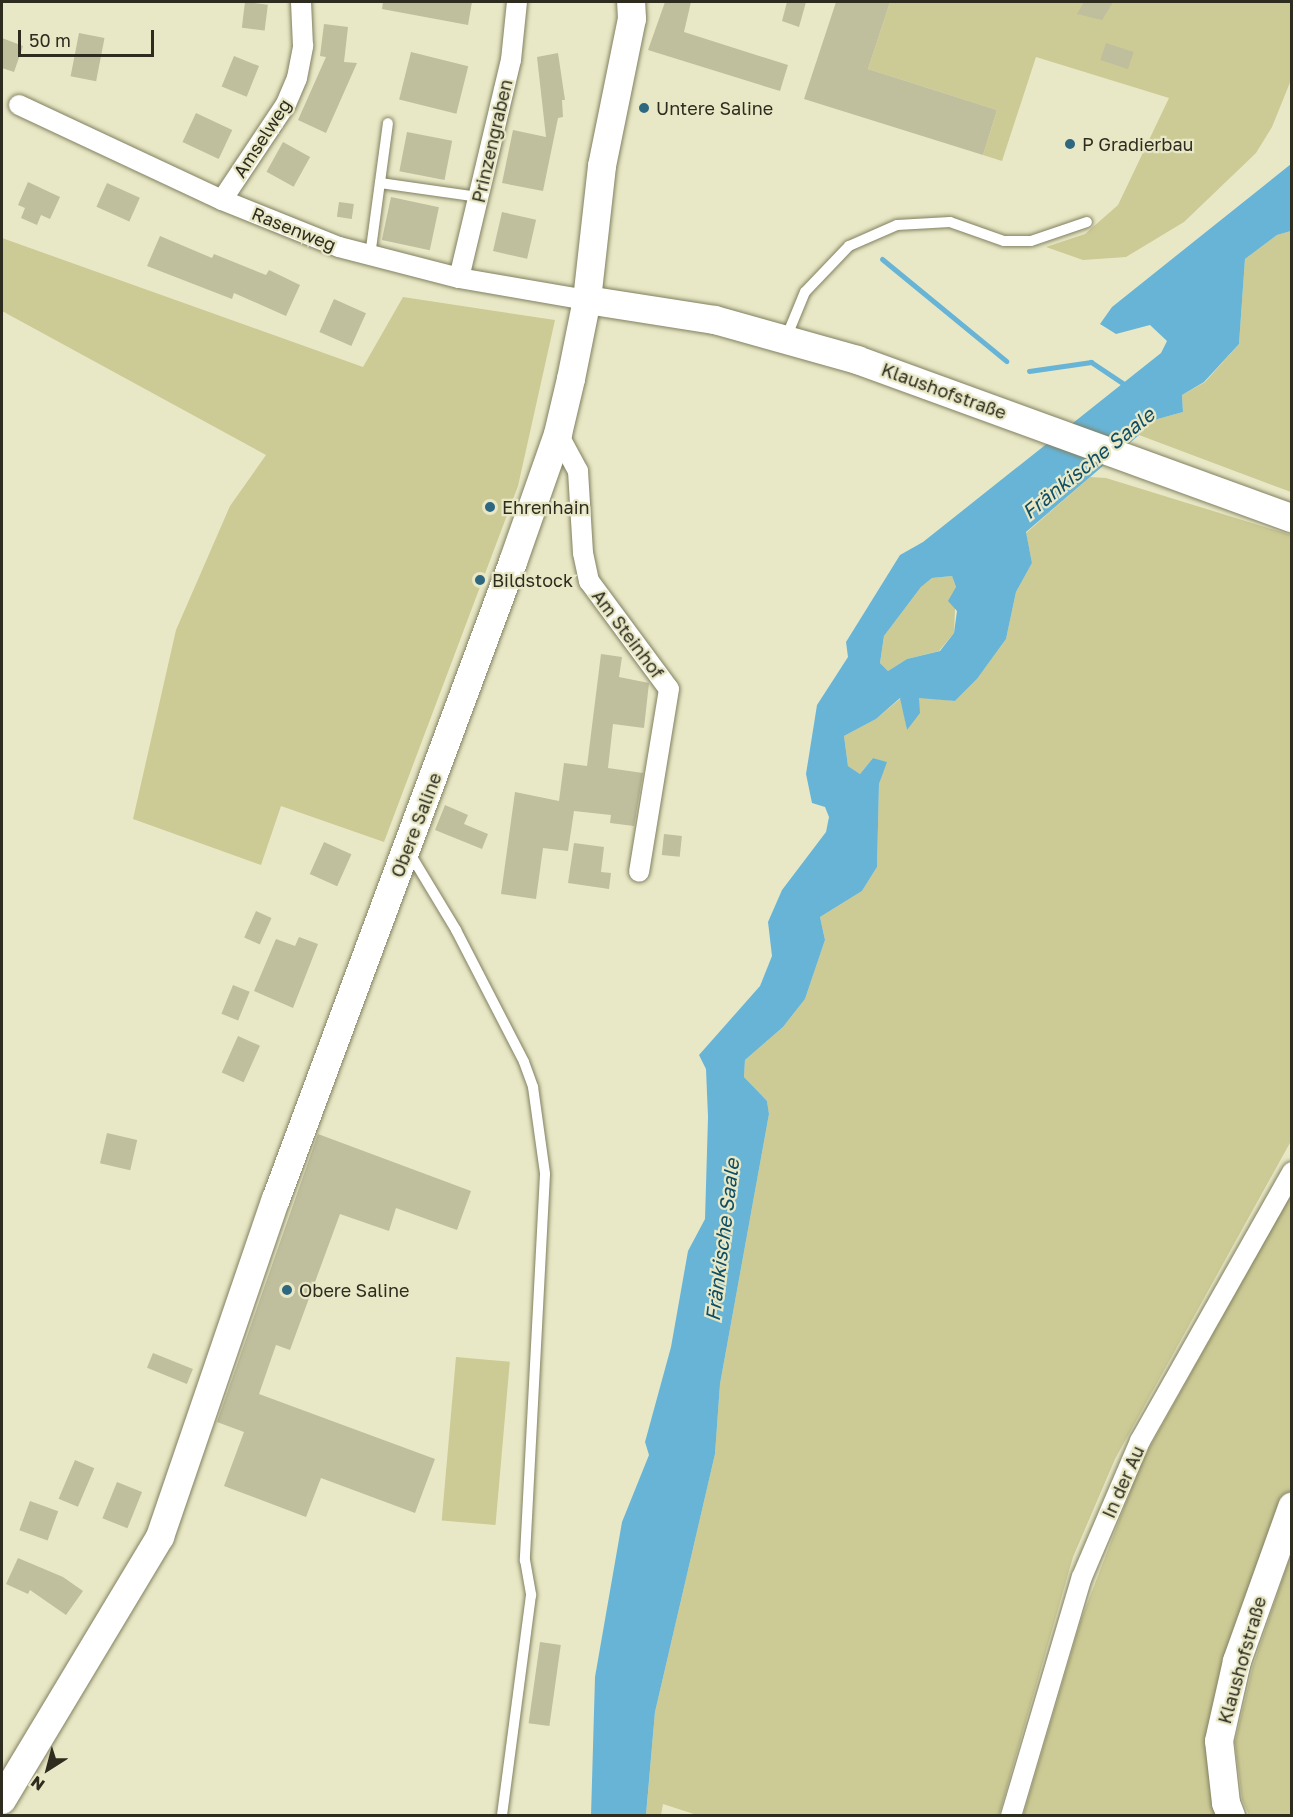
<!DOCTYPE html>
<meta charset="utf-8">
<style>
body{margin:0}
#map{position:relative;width:1293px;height:1817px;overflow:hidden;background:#e9e8c6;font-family:"Golos Text",sans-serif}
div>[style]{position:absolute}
.green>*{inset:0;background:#ccca95;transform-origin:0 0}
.water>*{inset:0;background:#68b4d7}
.stream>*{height:5px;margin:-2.5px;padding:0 2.5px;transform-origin:2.5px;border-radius:2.5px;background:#68b4d7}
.building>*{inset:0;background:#bfbe9d;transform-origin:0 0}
.roads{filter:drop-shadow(0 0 2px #818061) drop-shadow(0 0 2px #818061)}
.lane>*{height:10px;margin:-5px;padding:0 5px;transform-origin:5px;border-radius:5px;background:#fff}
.street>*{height:20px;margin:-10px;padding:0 10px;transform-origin:10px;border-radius:10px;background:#fff}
.secondary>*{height:28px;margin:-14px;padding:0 14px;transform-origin:14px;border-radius:14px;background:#fff}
.dots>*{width:16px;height:16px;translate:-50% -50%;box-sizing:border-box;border:3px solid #e9e8c6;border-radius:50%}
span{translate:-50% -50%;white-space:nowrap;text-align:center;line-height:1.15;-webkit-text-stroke:4.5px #e9e8c6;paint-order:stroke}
.poi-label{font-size:18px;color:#2d2c1f}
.left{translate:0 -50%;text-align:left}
.street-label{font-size:18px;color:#2d2c1f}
.water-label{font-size:20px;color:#0e4e66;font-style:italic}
.frame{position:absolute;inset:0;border:3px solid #2d2c1f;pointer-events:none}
.north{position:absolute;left:18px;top:1739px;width:60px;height:60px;-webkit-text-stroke:4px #e9e8c6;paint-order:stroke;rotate:216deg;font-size:16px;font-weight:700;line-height:24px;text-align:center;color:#2d2c1f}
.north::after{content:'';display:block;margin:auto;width:21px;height:27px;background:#2d2c1f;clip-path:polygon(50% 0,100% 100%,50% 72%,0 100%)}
.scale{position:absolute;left:18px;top:30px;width:136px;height:27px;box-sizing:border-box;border:3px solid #2d2c1f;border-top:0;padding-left:8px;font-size:18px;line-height:21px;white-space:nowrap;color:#2d2c1f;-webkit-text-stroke:4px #e9e8c6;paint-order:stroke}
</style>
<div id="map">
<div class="green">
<div style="clip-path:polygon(890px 2px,1291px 2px,1291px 80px,1272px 127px,1256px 153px,1184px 222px,1126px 257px,1083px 260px,1046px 247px,1085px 234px,1118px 205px,1169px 98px,1036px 57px,1002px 161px,983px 155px,997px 110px,868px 69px)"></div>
<div style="clip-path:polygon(1291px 231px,1291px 492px,1139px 435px,1147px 422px,1183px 412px,1182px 395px,1205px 382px,1239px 344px,1245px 259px,1277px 235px)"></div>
<div style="clip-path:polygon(2px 238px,363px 367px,403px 297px,555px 320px,518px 486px,384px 842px,281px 806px,261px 865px,133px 819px,176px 630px,230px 506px,266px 455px,2px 311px)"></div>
<div style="clip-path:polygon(1090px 477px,1106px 478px,1291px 535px,1291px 1141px,1115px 1459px,1073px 1557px,999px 1815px,700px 1816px,663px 1804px,661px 1815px,646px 1816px,655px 1712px,715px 1454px,720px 1384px,769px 1114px,767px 1101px,744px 1077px,745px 1060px,783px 1027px,805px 999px,825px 940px,820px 917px,862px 891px,877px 867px,879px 784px,886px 762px,873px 758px,860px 774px,848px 766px,844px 736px,876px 719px,901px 698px,907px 730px,919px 697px,955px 701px,977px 679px,1006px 639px,1016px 592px,1032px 563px,1026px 533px)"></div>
<div style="clip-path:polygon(952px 576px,956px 587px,954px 633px,939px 651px,907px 659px,888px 671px,880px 663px,884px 636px,921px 587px,932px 578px)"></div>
<div style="clip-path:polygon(1291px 1194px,1291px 1489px,1229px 1659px,1222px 1815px,1023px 1816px,1081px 1620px,1142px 1461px)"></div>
<div style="left:456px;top:1357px;width:54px;height:164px;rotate:5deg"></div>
<div style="clip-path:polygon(1291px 1554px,1291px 1815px,1249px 1815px,1242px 1799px,1235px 1742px,1253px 1666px)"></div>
</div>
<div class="water">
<div style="clip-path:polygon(evenodd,1291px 164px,1291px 231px,1277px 235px,1245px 259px,1239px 344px,1204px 382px,1182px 395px,1183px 412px,1147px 422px,1139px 435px,1026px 532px,1032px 563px,1016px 592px,1006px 639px,977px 679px,955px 701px,919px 698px,920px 713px,907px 730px,900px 698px,876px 719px,844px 736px,848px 766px,860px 774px,873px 758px,887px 762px,879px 784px,877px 867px,862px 891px,820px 917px,825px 940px,805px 999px,783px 1027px,745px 1060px,744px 1077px,767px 1101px,769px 1114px,720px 1384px,715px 1454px,655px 1712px,646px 1815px,591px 1816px,595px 1677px,622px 1522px,649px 1455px,645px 1442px,671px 1347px,688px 1251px,705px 1219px,708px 1117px,706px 1069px,699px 1055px,760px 986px,772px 956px,768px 922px,782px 890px,826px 832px,829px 817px,825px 807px,812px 803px,806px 774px,817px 705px,848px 657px,846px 642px,900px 555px,923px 542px,1161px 353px,1167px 341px,1150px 325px,1116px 334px,1100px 324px,1112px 307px,1291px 164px,952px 576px,956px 587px,948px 601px,957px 611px,954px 633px,940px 651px,907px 659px,888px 671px,880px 663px,884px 636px,921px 587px,932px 578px,952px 576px)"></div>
</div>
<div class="stream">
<div style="left:882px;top:259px;width:161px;rotate:39.4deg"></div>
<div style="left:1029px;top:371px;width:63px;rotate:-8.3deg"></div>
<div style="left:1091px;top:362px;width:43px;rotate:33.7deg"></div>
</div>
<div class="building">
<div style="left:245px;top:2px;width:23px;height:26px;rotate:7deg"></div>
<div style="clip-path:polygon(383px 2px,472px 2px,468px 25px,382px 9px)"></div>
<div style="clip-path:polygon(665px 2px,691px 2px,684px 32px,788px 65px,780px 91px,648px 50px)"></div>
<div style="clip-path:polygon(787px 2px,806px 2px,799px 27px,782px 21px)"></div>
<div style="clip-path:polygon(836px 2px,890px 2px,868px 69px,997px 110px,983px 155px,804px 99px)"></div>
<div style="clip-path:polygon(1084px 2px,1113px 2px,1102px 20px,1077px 14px)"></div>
<div style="clip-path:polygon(324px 24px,348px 27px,344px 62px,357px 63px,326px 133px,298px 120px,326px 57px,320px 56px)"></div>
<div style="left:79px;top:33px;width:26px;height:44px;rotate:11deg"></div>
<div style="clip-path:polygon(2px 38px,23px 46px,14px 72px,2px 68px)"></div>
<div style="left:1106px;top:43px;width:29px;height:18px;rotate:18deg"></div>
<div style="left:411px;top:52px;width:59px;height:49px;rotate:14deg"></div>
<div style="clip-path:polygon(558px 53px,565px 100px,562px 100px,563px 117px,558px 118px,543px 191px,502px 183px,513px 130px,546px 137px,537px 57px)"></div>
<div style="left:234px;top:56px;width:27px;height:33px;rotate:22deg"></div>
<div style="left:196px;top:113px;width:40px;height:32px;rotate:25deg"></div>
<div style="left:407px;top:132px;width:46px;height:40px;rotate:11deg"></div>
<div style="left:283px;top:142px;width:31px;height:34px;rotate:29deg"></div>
<div style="clip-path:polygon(28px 182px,60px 197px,50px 219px,41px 215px,37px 225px,21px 218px,25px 208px,18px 205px)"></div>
<div style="left:107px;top:183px;width:36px;height:26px;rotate:24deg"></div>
<div style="left:391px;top:197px;width:49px;height:44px;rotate:12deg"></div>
<div style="left:339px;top:202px;width:15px;height:15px;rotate:8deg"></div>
<div style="left:502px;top:212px;width:35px;height:40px;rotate:13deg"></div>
<div style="clip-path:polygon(160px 236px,212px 258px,214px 254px,266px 275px,269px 270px,300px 285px,286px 316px,234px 293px,232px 299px,147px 266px)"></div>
<div style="left:334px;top:299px;width:35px;height:36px;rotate:24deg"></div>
<div style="clip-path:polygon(601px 654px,622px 657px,619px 677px,649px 683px,644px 728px,613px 724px,608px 768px,643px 773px,634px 826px,610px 823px,611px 815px,574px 811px,568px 851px,543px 848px,536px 899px,501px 894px,515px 792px,559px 801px,564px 763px,587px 766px)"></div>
<div style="clip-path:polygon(445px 805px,468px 815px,464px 824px,488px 834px,482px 849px,435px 830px)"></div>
<div style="left:664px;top:834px;width:18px;height:21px;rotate:6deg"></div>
<div style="left:324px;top:842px;width:30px;height:35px;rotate:24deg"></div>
<div style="clip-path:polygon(574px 843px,604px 847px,601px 872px,611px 873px,609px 889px,568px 883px)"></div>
<div style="left:256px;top:911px;width:17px;height:29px;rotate:24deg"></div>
<div style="clip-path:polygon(299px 937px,318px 944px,293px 1008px,254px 991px,276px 939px,295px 946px)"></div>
<div style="left:233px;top:985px;width:18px;height:31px;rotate:22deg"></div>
<div style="left:238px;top:1036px;width:24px;height:40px;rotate:24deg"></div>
<div style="left:107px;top:1133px;width:31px;height:31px;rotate:13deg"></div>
<div style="clip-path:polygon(318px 1134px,471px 1191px,457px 1230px,396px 1208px,389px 1231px,340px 1214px,290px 1350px,276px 1345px,259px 1394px,435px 1459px,415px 1513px,321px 1478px,306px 1517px,224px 1486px,244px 1432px,217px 1422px)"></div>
<div style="left:153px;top:1353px;width:43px;height:16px;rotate:22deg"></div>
<div style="left:75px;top:1460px;width:21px;height:42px;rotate:23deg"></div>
<div style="left:117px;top:1482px;width:27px;height:39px;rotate:22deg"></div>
<div style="left:30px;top:1501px;width:30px;height:31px;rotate:20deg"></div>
<div style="clip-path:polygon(18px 1558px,63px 1577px,83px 1591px,66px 1615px,30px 1590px,28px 1594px,6px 1584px)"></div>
<div style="left:540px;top:1642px;width:21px;height:82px;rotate:8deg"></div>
</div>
<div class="roads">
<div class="lane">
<div style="left:380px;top:183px;width:99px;rotate:8.1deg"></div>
<div style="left:370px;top:256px;width:134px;rotate:-82.3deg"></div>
<div style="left:786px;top:338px;width:50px;rotate:-67.6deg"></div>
<div style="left:805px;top:292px;width:64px;rotate:-46.3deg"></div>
<div style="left:849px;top:246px;width:52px;rotate:-23.6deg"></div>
<div style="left:897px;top:225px;width:53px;rotate:-3.2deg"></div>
<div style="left:950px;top:222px;width:57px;rotate:19.4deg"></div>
<div style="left:1004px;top:241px;width:27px"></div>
<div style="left:1031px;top:241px;width:59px;rotate:-18.7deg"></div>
<div style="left:409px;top:852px;width:91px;rotate:58.9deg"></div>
<div style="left:456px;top:930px;width:148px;rotate:62.7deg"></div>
<div style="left:524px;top:1062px;width:27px;rotate:70deg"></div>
<div style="left:533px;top:1087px;width:88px;rotate:82.1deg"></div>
<div style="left:545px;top:1174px;width:387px;rotate:93deg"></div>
<div style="left:525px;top:1560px;width:36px;rotate:80deg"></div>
<div style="left:531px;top:1595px;width:223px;rotate:97.5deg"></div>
</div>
<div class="street">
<div style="left:19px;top:105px;width:224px;rotate:25.1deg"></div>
<div style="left:222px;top:200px;width:126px;rotate:21.9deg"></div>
<div style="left:339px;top:247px;width:124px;rotate:14.5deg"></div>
<div style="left:459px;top:278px;width:130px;rotate:9.8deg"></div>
<div style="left:222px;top:200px;width:115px;rotate:-56.3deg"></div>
<div style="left:286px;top:104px;width:28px;rotate:-67deg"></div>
<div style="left:297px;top:78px;width:33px;rotate:-79deg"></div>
<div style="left:303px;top:46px;width:44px;rotate:-92.6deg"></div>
<div style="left:459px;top:278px;width:224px;rotate:-76.6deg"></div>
<div style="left:511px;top:60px;width:58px;rotate:-84.1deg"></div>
<div style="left:558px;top:434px;width:42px;rotate:61.6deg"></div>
<div style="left:578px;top:471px;width:82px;rotate:86.5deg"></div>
<div style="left:583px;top:553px;width:29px;rotate:78deg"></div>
<div style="left:589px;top:581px;width:134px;rotate:53.5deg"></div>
<div style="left:669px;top:689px;width:185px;rotate:99.3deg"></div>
<div style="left:1011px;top:1816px;width:249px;rotate:-73.5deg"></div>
<div style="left:1082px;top:1577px;width:148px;rotate:-66.9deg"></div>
<div style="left:1140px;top:1441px;width:309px;rotate:-60.5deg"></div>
</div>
<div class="secondary">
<div style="left:587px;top:300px;width:130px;rotate:8.9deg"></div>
<div style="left:715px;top:320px;width:148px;rotate:15.7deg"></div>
<div style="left:857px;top:360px;width:463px;rotate:20deg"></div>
<div style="left:2px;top:1800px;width:307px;rotate:-59deg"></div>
<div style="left:160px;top:1537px;width:357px;rotate:-71.1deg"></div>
<div style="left:276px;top:1199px;width:680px;rotate:-69.59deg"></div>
<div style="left:513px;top:562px;width:136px;rotate:-70.6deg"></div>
<div style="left:558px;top:434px;width:57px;rotate:-76.7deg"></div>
<div style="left:571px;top:379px;width:81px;rotate:-78.6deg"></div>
<div style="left:587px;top:300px;width:135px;rotate:-83.6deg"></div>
<div style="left:602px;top:166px;width:150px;rotate:-78.5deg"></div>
<div style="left:632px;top:19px;width:17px;rotate:-93deg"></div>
<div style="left:1231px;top:1816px;width:14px;rotate:-111deg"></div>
<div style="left:1226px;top:1803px;width:62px;rotate:-96.4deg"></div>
<div style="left:1219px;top:1741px;width:82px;rotate:-77.3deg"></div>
<div style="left:1237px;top:1661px;width:164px;rotate:-70.3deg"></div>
</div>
</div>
<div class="dots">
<div style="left:644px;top:108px;background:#2d6780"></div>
<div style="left:1070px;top:144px;background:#2d6780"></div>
<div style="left:490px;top:507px;background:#2d6780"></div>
<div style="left:480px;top:580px;background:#2d6780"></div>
<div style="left:287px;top:1290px;background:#2d6780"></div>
</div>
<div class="poi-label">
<span class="left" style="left:656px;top:108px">Untere Saline</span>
<span class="left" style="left:1082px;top:144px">P Gradierbau</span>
<span class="left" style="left:502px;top:507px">Ehrenhain</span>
<span class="left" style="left:492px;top:580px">Bildstock</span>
<span class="left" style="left:299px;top:1290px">Obere Saline</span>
</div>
<div class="street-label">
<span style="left:262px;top:138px;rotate:-57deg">Amselweg</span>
<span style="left:492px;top:141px;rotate:-77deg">Prinzengraben</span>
<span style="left:294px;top:229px;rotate:22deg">Rasenweg</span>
<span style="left:944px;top:391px;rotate:20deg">Klaushofstraße</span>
<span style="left:628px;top:634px;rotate:53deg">Am Steinhof</span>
<span style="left:416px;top:825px;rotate:-69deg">Obere Saline</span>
<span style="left:1123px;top:1482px;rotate:-66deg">In der Au</span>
<span style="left:1242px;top:1660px;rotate:-74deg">Klaushofstraße</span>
</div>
<div class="water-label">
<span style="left:1088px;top:463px;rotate:-39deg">Fränkische Saale</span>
<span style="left:722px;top:1240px;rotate:-83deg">Fränkische Saale</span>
</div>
<div class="frame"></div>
<div class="north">N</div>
<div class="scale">50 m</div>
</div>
